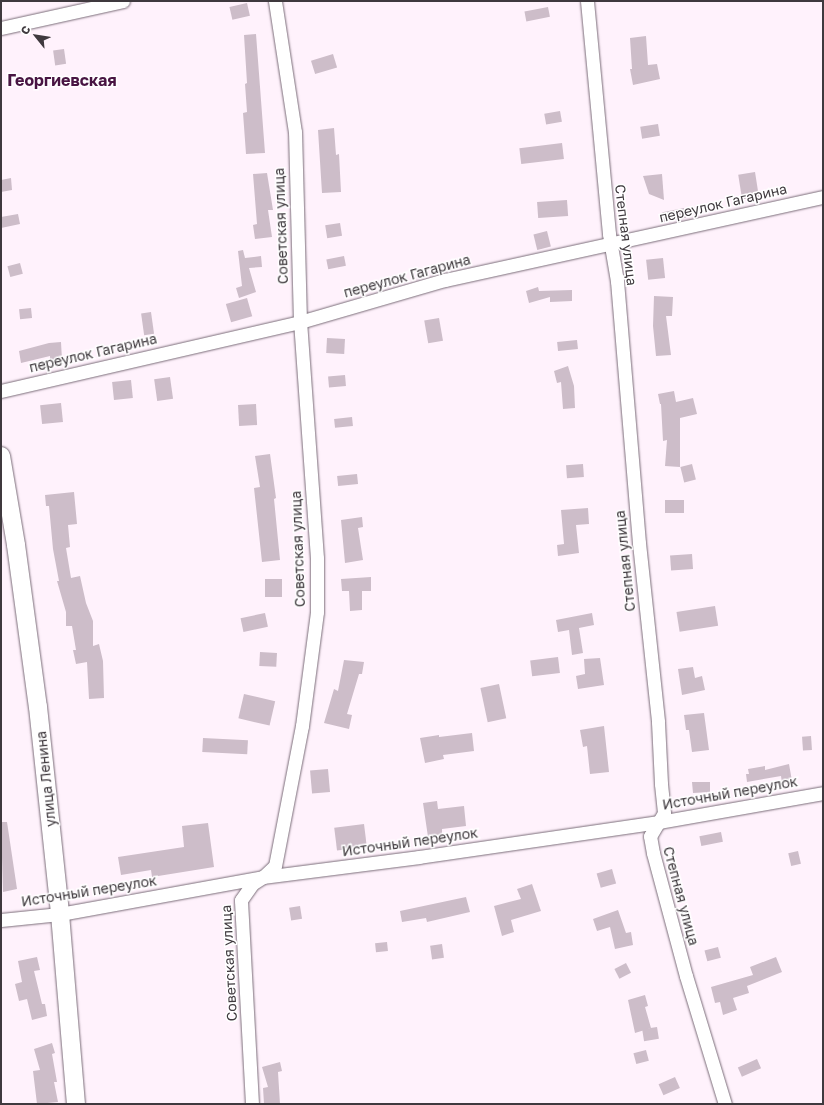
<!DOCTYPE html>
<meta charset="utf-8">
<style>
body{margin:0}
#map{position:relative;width:824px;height:1105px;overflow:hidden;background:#fff2fc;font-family:"Golos Text",sans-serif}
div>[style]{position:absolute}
.building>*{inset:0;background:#cdbdc9;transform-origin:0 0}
.roads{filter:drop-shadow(0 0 1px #7b6d79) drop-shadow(0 0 1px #7b6d79)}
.street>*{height:13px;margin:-6.5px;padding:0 6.5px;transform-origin:6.5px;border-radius:6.5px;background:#fff}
.secondary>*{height:18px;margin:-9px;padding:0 9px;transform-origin:9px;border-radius:9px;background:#fff}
span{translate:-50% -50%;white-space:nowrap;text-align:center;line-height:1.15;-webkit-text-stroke:3px #fff;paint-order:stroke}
.street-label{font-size:14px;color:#3f393e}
.quarter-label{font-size:16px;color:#491543;font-weight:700}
.frame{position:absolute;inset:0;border:2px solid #3f393e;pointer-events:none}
.north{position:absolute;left:16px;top:16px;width:40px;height:40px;-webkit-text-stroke:3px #fff;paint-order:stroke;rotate:300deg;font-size:11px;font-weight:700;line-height:16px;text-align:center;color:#3f393e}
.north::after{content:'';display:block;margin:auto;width:14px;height:18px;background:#3f393e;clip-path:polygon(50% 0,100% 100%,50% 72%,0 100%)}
</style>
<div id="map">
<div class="building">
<div style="left:247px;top:3px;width:13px;height:18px;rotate:77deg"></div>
<div style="left:548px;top:7px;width:10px;height:24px;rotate:79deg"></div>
<div style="clip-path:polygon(256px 34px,265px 153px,246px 154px,243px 113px,247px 112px,245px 84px,247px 83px,244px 35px)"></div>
<div style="clip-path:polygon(646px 36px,648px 65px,657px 64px,660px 79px,633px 85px,630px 69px,632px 69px,630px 38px)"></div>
<div style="left:64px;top:49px;width:15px;height:11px;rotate:82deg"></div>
<div style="left:333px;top:54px;width:14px;height:23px;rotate:73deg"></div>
<div style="left:560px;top:111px;width:11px;height:16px;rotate:80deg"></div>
<div style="left:658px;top:124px;width:12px;height:18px;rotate:81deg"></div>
<div style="clip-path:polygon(334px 128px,336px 155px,339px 154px,341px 192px,322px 193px,318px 130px)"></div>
<div style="left:562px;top:143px;width:16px;height:43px;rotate:83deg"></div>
<div style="left:755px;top:172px;width:25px;height:17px;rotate:81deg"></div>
<div style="clip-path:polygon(267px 173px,273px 210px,268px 210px,272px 237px,255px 239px,253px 225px,257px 224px,253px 174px)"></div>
<div style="clip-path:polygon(662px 174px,664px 200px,649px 194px,643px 176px)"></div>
<div style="clip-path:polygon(11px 178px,12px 190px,1px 192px,1px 180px)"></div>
<div style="left:567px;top:200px;width:16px;height:30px;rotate:86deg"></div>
<div style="left:684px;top:208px;width:10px;height:22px;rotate:79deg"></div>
<div style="clip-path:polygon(18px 214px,20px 224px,1px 228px,1px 217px)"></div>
<div style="left:340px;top:223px;width:13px;height:15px;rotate:81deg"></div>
<div style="left:547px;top:231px;width:16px;height:14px;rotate:76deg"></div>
<div style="clip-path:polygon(243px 250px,245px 258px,261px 256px,262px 267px,249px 268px,256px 292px,239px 298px,236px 288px,242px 286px,238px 251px)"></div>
<div style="left:344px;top:256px;width:10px;height:18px;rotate:79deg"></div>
<div style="left:663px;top:258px;width:20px;height:17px;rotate:84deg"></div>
<div style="left:20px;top:263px;width:11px;height:13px;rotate:75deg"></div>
<div style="clip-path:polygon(538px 287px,539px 291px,572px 290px,572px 301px,550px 302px,550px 297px,529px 303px,526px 291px)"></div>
<div style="clip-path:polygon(654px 296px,673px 297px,672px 316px,666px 316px,671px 355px,656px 356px,653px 326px)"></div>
<div style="left:247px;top:298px;width:19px;height:22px;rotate:74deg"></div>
<div style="left:31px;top:308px;width:10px;height:12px;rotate:84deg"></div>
<div style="left:151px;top:312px;width:22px;height:10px;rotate:82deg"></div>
<div style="left:439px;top:318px;width:23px;height:15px;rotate:80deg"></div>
<div style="left:327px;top:338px;width:18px;height:15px;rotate:3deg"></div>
<div style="left:577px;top:340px;width:9px;height:20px;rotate:84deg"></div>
<div style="clip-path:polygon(61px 342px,62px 360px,50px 361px,50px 356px,21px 363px,19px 351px,49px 343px)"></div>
<div style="clip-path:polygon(568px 366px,574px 386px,575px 408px,563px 409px,561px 382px,557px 383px,554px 371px)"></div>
<div style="left:345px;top:375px;width:11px;height:17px;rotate:85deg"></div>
<div style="left:170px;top:377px;width:22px;height:16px;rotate:82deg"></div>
<div style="left:131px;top:380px;width:18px;height:19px;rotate:84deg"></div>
<div style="clip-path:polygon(674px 391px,676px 402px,693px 398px,697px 414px,680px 418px,680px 467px,665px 466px,667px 440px,663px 441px,661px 404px,660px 404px,658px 394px)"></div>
<div style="left:61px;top:403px;width:19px;height:21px;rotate:84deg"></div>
<div style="left:256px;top:404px;width:21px;height:18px;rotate:87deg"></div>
<div style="left:352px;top:417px;width:9px;height:18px;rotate:84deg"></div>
<div style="clip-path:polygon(270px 454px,276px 498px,274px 499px,280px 560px,262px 562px,254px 488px,260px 487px,255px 456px)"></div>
<div style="left:583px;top:464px;width:13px;height:17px;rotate:86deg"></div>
<div style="left:692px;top:464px;width:16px;height:12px;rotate:76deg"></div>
<div style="left:357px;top:474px;width:10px;height:20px;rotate:84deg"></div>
<div style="clip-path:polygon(74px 492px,77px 524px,68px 525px,70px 547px,66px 548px,71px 578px,80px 576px,86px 603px,93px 621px,93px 646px,99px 644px,103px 661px,104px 698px,89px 699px,87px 662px,76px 664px,73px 650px,76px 650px,72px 626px,66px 626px,66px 612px,57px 581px,59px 581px,53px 549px,49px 506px,46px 506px,45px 495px)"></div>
<div style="left:665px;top:500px;width:19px;height:13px"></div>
<div style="clip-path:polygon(588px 508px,589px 524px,576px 525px,579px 553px,558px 556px,557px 545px,564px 544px,561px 510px)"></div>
<div style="clip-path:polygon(362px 517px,363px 527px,358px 528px,363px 560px,345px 563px,341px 520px)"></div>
<div style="left:692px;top:554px;width:15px;height:22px;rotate:86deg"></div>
<div style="clip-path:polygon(371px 577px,371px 591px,362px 591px,362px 610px,350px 611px,349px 591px,342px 591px,341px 579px)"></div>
<div style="left:265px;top:579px;width:17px;height:18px"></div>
<div style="left:715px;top:606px;width:20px;height:39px;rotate:81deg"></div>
<div style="left:265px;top:613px;width:14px;height:25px;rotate:78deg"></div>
<div style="clip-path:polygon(592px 613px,594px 625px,579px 628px,583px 653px,572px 655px,569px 630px,558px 632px,556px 620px)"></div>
<div style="left:260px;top:652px;width:17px;height:14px;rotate:3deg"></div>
<div style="left:558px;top:657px;width:16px;height:28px;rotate:83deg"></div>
<div style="clip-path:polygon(600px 658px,604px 685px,578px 689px,576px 676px,585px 674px,584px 659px)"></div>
<div style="clip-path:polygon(344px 660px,364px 662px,362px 674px,359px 674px,347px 714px,352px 715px,349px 729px,324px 723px,334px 689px,338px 691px)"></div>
<div style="clip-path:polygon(693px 667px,695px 678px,702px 676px,705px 690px,682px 695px,678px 669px)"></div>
<div style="left:499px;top:684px;width:35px;height:19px;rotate:78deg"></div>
<div style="left:244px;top:694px;width:32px;height:25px;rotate:13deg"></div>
<div style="clip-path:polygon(704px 713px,709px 750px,692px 752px,689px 730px,686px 730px,684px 715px)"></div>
<div style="clip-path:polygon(604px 726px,609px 772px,590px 774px,587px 746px,583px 747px,580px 730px)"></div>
<div style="clip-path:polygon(472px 733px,474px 751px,443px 755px,444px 759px,425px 763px,420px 738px,439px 735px,439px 737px)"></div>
<div style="left:811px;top:736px;width:14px;height:9px;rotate:86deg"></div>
<div style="left:203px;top:738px;width:45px;height:14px;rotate:3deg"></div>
<div style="clip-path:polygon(789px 764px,792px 781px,782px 783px,781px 776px,747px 782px,746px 774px,749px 774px,748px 769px,765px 766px,765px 770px)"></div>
<div style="left:328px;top:769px;width:23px;height:18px;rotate:85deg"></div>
<div style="clip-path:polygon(692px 782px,710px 782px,710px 792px,693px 793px)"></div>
<div style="clip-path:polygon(437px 801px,438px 809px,464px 806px,466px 826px,442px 829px,442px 835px,428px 837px,423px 803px)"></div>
<div style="clip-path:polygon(1px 822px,7px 822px,17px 889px,3px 892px)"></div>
<div style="clip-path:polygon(208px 823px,214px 867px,152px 877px,151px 870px,121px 875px,118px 857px,184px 847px,182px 826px)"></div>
<div style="left:364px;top:824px;width:23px;height:30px;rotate:83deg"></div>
<div style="left:721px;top:832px;width:10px;height:22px;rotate:79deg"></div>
<div style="left:798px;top:851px;width:13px;height:10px;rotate:77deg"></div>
<div style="left:612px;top:869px;width:15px;height:16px;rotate:74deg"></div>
<div style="clip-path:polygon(532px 884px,541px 911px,511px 920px,514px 932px,502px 936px,494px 906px,521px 899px,517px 889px)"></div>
<div style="clip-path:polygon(466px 897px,470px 912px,427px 922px,426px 918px,402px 922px,400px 911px)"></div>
<div style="left:300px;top:906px;width:13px;height:11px;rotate:81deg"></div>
<div style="clip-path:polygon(618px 910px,626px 933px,631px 932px,633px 945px,615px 949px,610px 927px,597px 931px,593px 919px)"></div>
<div style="left:387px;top:942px;width:9px;height:12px;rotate:84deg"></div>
<div style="left:442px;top:944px;width:14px;height:12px;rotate:82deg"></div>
<div style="left:718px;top:947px;width:11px;height:14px;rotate:75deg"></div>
<div style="clip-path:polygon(37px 957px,40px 970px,34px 971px,42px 1004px,45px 1004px,47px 1016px,32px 1020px,27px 999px,19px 1001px,15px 984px,22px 982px,18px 961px)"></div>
<div style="clip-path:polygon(776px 957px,782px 972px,747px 986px,749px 993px,733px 998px,737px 1010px,723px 1015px,720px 1002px,715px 1003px,711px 987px,753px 975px,750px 967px)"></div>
<div style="left:626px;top:963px;width:11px;height:13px;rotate:63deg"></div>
<div style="clip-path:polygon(645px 995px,648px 1006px,645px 1007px,651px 1028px,635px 1033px,628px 1000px)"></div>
<div style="left:657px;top:1027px;width:12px;height:15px;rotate:81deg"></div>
<div style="clip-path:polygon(52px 1043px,55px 1053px,52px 1054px,57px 1082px,54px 1082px,58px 1102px,37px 1104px,33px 1071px,40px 1070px,34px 1049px)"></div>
<div style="left:646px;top:1050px;width:11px;height:13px;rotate:75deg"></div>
<div style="left:757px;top:1059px;width:10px;height:21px;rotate:66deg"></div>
<div style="clip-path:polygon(280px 1062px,282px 1071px,278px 1072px,280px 1104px,264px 1104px,263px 1088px,268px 1087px,262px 1067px)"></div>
<div style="left:675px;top:1077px;width:12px;height:18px;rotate:66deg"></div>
</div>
<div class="roads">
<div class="street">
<div style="left:587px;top:1px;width:234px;rotate:84.6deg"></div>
<div style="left:609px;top:234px;width:48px;rotate:80.3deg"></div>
<div style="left:617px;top:281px;width:263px;rotate:85.2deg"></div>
<div style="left:639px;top:543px;width:180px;rotate:83.9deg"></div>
<div style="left:658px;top:722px;width:62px;rotate:87.2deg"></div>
<div style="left:661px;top:784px;width:29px;rotate:84deg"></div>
<div style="left:664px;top:813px;width:27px;rotate:121deg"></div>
<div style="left:650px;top:836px;width:17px;rotate:80deg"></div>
<div style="left:653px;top:853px;width:127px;rotate:75deg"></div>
<div style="left:686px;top:976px;width:134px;rotate:73.1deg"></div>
<div style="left:1px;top:28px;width:125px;rotate:-12.5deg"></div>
<div style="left:1px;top:391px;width:307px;rotate:-13deg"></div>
<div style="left:300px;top:322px;width:151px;rotate:-16.2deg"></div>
<div style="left:445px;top:280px;width:387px;rotate:-12.4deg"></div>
<div style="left:1px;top:920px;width:59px;rotate:-5.8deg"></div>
<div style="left:60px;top:914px;width:206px;rotate:-10.3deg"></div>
<div style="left:263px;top:877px;width:157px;rotate:-7.3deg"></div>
<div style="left:419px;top:857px;width:243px;rotate:-8.3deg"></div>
<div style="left:659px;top:822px;width:167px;rotate:-10deg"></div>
<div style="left:252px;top:1104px;width:204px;rotate:-93.1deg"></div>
<div style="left:241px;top:900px;width:19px;rotate:-55deg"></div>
<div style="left:252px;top:884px;width:13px;rotate:-32deg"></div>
<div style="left:263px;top:877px;width:16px;rotate:-43deg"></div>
<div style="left:275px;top:866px;width:143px;rotate:-79.1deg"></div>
<div style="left:302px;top:726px;width:115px;rotate:-82.5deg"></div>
<div style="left:317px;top:612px;width:54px;rotate:-90deg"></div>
<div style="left:317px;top:558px;width:237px;rotate:-94.1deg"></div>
<div style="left:300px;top:322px;width:190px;rotate:-91.5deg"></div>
<div style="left:295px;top:132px;width:133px;rotate:-98.7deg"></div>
</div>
<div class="secondary">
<div style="left:1px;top:456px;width:90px;rotate:80.4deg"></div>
<div style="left:16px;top:545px;width:163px;rotate:82.3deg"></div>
<div style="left:38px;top:707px;width:208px;rotate:83.9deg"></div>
<div style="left:60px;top:914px;width:191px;rotate:85.2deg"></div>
</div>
</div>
<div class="street-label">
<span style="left:723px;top:203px;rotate:-13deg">переулок Гагарина</span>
<span style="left:281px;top:226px;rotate:-92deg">Советская улица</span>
<span style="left:626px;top:235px;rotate:83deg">Степная улица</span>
<span style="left:407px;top:276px;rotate:-15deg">переулок Гагарина</span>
<span style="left:93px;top:353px;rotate:-13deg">переулок Гагарина</span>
<span style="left:298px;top:549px;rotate:-92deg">Советская улица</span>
<span style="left:625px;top:561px;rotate:-96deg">Степная улица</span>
<span style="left:46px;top:779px;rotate:-96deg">улица Ленина</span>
<span style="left:730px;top:793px;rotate:-10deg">Источный переулок</span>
<span style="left:410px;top:842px;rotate:-8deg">Источный переулок</span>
<span style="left:89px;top:891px;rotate:-9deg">Источный переулок</span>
<span style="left:681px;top:896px;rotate:75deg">Степная улица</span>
<span style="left:229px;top:963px;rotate:-93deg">Советская улица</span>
</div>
<div class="quarter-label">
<span style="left:62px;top:80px">Георгиевская</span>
</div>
<div class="frame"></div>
<div class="north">С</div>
</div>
